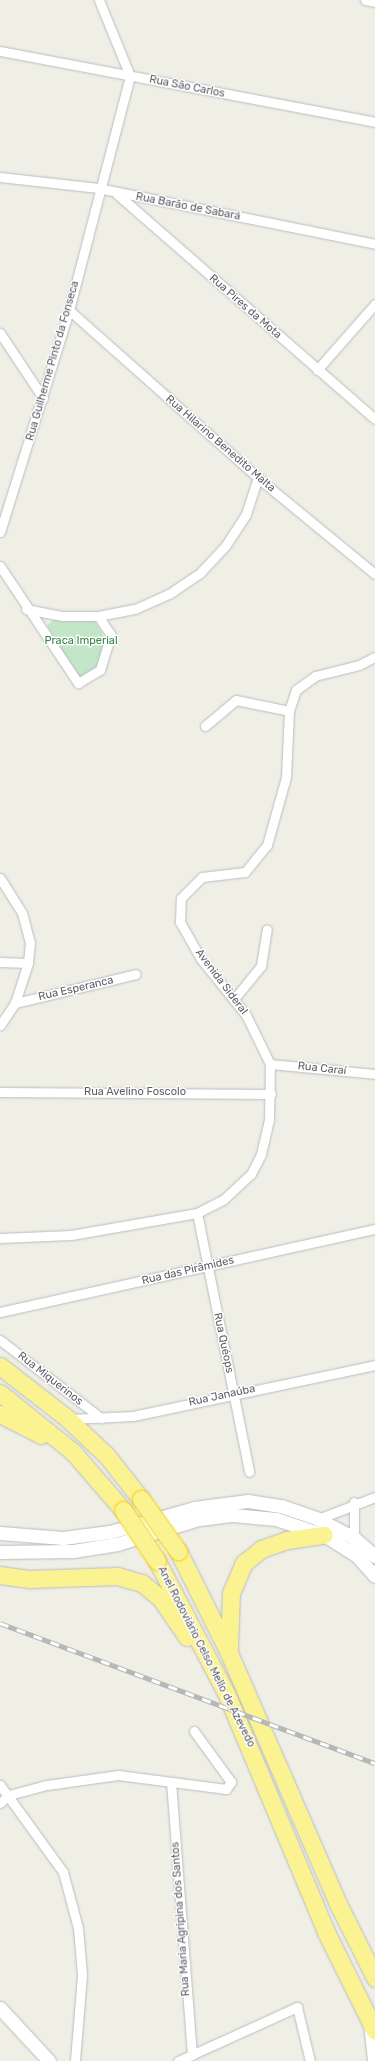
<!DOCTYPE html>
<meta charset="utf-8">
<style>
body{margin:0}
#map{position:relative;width:375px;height:2061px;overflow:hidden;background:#efefe6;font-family:Rubik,sans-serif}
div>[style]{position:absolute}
.green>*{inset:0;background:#c3e6c9}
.roads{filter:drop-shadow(0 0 1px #babcc1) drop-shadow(0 0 1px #babcc1)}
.street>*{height:9px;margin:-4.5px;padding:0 4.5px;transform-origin:4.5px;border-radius:4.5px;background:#fff}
.secondary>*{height:13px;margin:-6.5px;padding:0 6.5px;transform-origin:6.5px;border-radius:6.5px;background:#fff}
.highway>*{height:17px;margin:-8.5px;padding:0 8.5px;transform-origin:8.5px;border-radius:8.5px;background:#fbf291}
.rail>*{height:4.5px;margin-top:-2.25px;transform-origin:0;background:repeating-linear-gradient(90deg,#fff 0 9px,#b6b7b7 0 18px);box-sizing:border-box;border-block:1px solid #b6b7b7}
.bridges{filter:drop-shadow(0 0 1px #f1d004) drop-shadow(0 0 1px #f1d004)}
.highway-bridge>*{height:17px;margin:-8.5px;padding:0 8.5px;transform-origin:8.5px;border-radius:8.5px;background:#fbf291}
span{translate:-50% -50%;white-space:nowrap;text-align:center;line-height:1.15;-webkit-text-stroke:3px #fff;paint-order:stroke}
.street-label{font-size:11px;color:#5d6066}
.park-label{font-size:11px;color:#368447}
</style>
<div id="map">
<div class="green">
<div style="clip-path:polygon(59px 616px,93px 618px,102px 632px,106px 647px,95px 671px,76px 679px,47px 625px)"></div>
</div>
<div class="roads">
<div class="street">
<div style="left:365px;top:0;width:10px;rotate:11deg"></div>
<div style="left:0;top:51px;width:382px;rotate:10.7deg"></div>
<div style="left:0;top:177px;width:99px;rotate:6.4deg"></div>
<div style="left:98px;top:188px;width:283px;rotate:11.4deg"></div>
<div style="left:117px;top:194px;width:342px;rotate:41.1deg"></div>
<div style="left:69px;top:310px;width:253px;rotate:41.6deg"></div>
<div style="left:258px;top:478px;width:151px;rotate:39.4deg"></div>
<div style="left:0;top:333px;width:78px;rotate:56.5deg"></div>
<div style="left:317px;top:370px;width:88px;rotate:-48.7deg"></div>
<div style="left:0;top:532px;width:232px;rotate:-72.7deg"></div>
<div style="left:69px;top:310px;width:242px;rotate:-75.4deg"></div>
<div style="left:130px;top:76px;width:82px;rotate:-112.2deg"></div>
<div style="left:0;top:566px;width:141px;rotate:56.3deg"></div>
<div style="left:78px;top:683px;width:26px;rotate:-31deg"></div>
<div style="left:100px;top:670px;width:37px;rotate:-73deg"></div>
<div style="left:111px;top:635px;width:23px;rotate:-124deg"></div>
<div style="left:26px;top:609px;width:37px;rotate:11deg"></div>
<div style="left:62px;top:616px;width:36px"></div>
<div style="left:98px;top:616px;width:38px;rotate:-11deg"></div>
<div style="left:135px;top:609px;width:37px;rotate:-24deg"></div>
<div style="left:169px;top:594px;width:37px;rotate:-34deg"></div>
<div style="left:200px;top:573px;width:38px;rotate:-47deg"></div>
<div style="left:226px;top:545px;width:37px;rotate:-57deg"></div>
<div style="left:246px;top:514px;width:38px;rotate:-72deg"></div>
<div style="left:205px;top:726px;width:40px;rotate:-40deg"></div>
<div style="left:236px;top:700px;width:54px;rotate:11.7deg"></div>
<div style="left:0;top:878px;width:41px;rotate:57.8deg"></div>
<div style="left:22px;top:913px;width:31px;rotate:75deg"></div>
<div style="left:30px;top:943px;width:20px;rotate:96deg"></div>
<div style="left:28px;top:963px;width:42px;rotate:108deg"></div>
<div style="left:15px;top:1003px;width:27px;rotate:124deg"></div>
<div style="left:0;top:962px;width:28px;rotate:2deg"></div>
<div style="left:234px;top:999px;width:43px;rotate:-50.7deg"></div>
<div style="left:261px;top:966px;width:37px;rotate:-81deg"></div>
<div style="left:15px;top:1003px;width:124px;rotate:-13.5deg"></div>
<div style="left:270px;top:1064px;width:105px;rotate:5.4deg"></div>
<div style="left:0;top:1092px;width:271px;rotate:0.4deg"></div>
<div style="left:197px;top:1213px;width:264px;rotate:78.6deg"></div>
<div style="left:0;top:1238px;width:71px;rotate:-2.4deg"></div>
<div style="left:71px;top:1235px;width:128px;rotate:-9.9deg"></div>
<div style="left:197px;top:1213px;width:30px;rotate:-27deg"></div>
<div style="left:224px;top:1199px;width:37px;rotate:-43deg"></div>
<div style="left:251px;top:1174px;width:22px;rotate:-63deg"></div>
<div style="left:261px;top:1154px;width:35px;rotate:-77deg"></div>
<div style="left:269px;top:1120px;width:56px;rotate:-89deg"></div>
<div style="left:270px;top:1064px;width:55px;rotate:-116.1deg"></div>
<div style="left:246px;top:1015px;width:72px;rotate:-128.8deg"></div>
<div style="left:201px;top:959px;width:43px;rotate:-119.6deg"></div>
<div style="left:180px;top:922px;width:24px;rotate:-88deg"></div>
<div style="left:181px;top:898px;width:30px;rotate:-45deg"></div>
<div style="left:202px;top:877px;width:43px;rotate:-6.6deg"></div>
<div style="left:245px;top:872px;width:35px;rotate:-51deg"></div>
<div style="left:267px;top:845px;width:71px;rotate:-74.4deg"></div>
<div style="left:286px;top:777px;width:66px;rotate:-87.4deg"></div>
<div style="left:289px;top:711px;width:22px;rotate:-72deg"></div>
<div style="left:296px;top:690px;width:24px;rotate:-36deg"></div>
<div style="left:315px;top:676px;width:45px;rotate:-14deg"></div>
<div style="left:359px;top:665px;width:18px;rotate:-27deg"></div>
<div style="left:0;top:1312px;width:384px;rotate:-12.5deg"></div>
<div style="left:0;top:1340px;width:128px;rotate:37.7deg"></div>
<div style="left:69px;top:1419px;width:64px;rotate:-2.7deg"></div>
<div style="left:133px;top:1416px;width:247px;rotate:-11.9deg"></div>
<div style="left:354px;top:1502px;width:36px;rotate:90deg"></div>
<div style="left:318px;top:1519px;width:61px;rotate:-21.1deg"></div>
<div style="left:171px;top:1782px;width:274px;rotate:85.6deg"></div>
<div style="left:0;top:1785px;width:107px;rotate:54.1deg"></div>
<div style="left:63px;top:1872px;width:58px;rotate:75deg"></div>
<div style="left:78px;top:1928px;width:47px;rotate:85.1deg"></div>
<div style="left:82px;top:1975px;width:86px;rotate:94.7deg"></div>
<div style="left:0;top:1803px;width:12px;rotate:-42deg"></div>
<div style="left:9px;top:1795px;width:39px;rotate:-15deg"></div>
<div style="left:47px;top:1785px;width:72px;rotate:-8deg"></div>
<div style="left:118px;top:1775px;width:109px;rotate:7.4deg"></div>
<div style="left:226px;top:1789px;width:9px;rotate:-54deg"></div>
<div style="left:231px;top:1782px;width:63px;rotate:-126deg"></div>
<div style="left:178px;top:2061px;width:131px;rotate:-24.4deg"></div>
<div style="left:297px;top:2007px;width:56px;rotate:76.5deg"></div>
</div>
<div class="secondary">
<div style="left:0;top:1533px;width:63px;rotate:4.5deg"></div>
<div style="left:63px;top:1538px;width:47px;rotate:-7.3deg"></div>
<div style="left:110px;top:1532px;width:87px;rotate:-15.9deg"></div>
<div style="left:194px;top:1508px;width:54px;rotate:-7.4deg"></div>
<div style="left:248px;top:1501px;width:33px;rotate:9deg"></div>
<div style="left:281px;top:1506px;width:39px;rotate:19deg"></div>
<div style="left:318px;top:1519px;width:41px;rotate:27.8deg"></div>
<div style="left:354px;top:1538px;width:28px;rotate:41deg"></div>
<div style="left:0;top:1552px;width:73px;rotate:-0.8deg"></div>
<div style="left:73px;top:1551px;width:45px;rotate:-9deg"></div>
<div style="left:117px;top:1544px;width:86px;rotate:-17deg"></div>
<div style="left:199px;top:1519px;width:34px;rotate:-7deg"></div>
<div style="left:233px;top:1515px;width:43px;rotate:5.3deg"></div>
<div style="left:276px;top:1519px;width:51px;rotate:18.4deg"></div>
<div style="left:324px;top:1535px;width:38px;rotate:32deg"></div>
<div style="left:356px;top:1555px;width:28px;rotate:48deg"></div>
<div style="left:0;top:2008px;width:72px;rotate:47.2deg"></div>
<div style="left:370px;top:2022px;width:39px;rotate:84deg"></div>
</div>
<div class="highway">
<div style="left:0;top:1366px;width:86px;rotate:37.9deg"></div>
<div style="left:68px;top:1419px;width:54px;rotate:43.5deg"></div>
<div style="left:107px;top:1456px;width:55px;rotate:51.7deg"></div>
<div style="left:0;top:1393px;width:94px;rotate:38.9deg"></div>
<div style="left:73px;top:1452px;width:77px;rotate:49.2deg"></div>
<div style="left:0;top:1414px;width:46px;rotate:27.1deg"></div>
<div style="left:178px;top:1551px;width:114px;rotate:63.4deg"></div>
<div style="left:229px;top:1653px;width:274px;rotate:66.5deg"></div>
<div style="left:338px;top:1904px;width:83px;rotate:63.4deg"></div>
<div style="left:157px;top:1561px;width:151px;rotate:62.4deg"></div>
<div style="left:227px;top:1695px;width:257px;rotate:67.3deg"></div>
<div style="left:326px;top:1932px;width:110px;rotate:63.7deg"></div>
<div style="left:0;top:1575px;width:30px;rotate:8deg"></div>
<div style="left:30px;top:1579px;width:87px;rotate:-2deg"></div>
<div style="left:117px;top:1576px;width:26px;rotate:16deg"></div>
<div style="left:142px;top:1583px;width:25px;rotate:40deg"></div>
<div style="left:161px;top:1599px;width:46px;rotate:55.6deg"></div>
<div style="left:229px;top:1647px;width:54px;rotate:-87.9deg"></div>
<div style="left:231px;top:1593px;width:33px;rotate:-67deg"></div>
<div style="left:244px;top:1563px;width:22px;rotate:-39deg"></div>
<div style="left:261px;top:1549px;width:28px;rotate:-19deg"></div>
<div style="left:287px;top:1540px;width:37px;rotate:-8deg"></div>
</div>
</div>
<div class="rail">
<div style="left:0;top:1623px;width:400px;rotate:20.5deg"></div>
</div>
<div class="bridges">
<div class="highway-bridge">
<div style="left:141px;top:1499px;width:64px;rotate:54.6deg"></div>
<div style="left:123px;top:1510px;width:61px;rotate:56.3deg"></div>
</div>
</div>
<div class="street-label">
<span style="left:187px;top:87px;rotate:11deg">Rua São Carlos</span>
<span style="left:188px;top:207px;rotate:11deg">Rua Barão de Sabará</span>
<span style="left:245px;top:307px;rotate:41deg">Rua Pires da Mota</span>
<span style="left:53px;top:361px;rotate:-74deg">Rua Guilherme Pinto da Fonseca</span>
<span style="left:220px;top:444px;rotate:41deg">Rua Hilarino Benedito Malta</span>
<span style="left:221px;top:982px;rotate:53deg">Avenida Sideral</span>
<span style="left:76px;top:989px;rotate:-13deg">Rua Esperanca</span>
<span style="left:322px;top:1069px;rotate:6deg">Rua Caraí</span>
<span style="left:135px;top:1092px">Rua Avelino Foscolo</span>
<span style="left:188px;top:1271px;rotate:-13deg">Rua das Pirâmides</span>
<span style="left:223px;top:1343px;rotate:78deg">Rua Quéops</span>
<span style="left:50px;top:1379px;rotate:38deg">Rua Miquerinos</span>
<span style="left:222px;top:1396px;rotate:-12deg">Rua Janaúba</span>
<span style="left:206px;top:1657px;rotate:63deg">Anel Rodoviário Celso Mello de Azevedo</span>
<span style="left:181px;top:1919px;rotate:-94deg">Rua Maria Agripina dos Santos</span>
</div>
<div class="park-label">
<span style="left:81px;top:641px">Praca Imperial</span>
</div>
</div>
